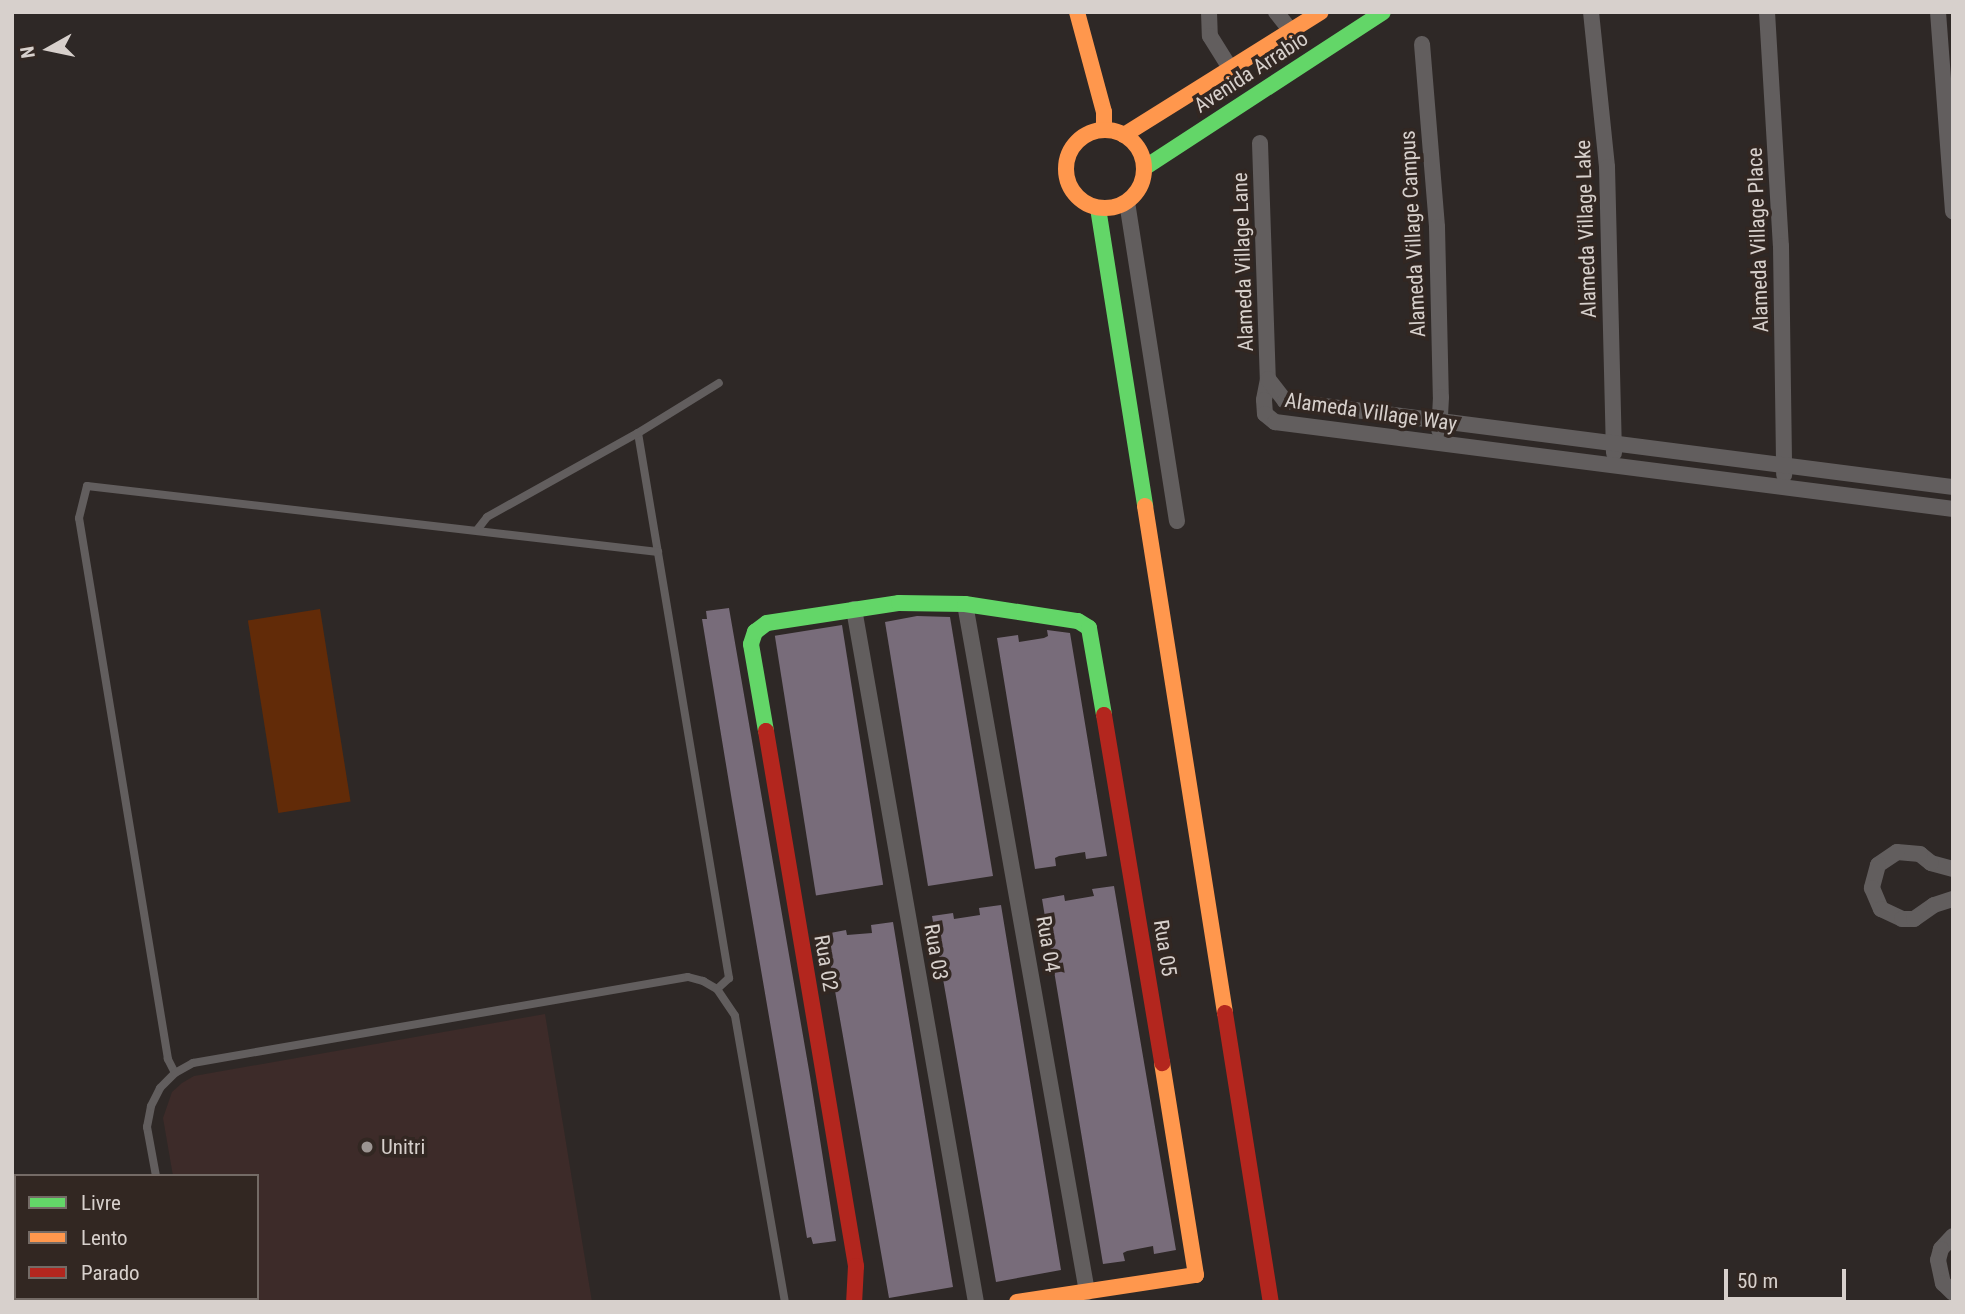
<!DOCTYPE html>
<style>
body{margin:0}
#map{position:relative;width:1965px;height:1314px;overflow:hidden;background:#2e2826;font-family:"Roboto Condensed",sans-serif}
div>[style]{position:absolute}
.education>*{inset:0;background:#3d2b29}
.green>*{inset:0;background:#622b08;transform-origin:0 0}
.building>*{inset:0;background:#786c7a;transform-origin:0 0}
.lane>*{height:8px;margin:-4px;padding:0 4px;transform-origin:4px;border-radius:4px;background:#625e5e}
.street>*{height:16px;margin:-8px;padding:0 8px;transform-origin:8px;border-radius:8px;background:#625e5e}
.fast>*{height:16px;margin:-8px;padding:0 8px;transform-origin:8px;border-radius:8px;background:#63d668}
.slow>*{height:16px;margin:-8px;padding:0 8px;transform-origin:8px;border-radius:8px;background:#ff974d}
.slow>.ring{margin:-8px;padding:0;box-sizing:content-box;background:none;border:16px solid #ff974d;border-radius:50%}
.jam>*{height:16px;margin:-8px;padding:0 8px;transform-origin:8px;border-radius:8px;background:#b3261e}
.dots>*{width:19px;height:19px;translate:-50% -50%;box-sizing:border-box;border:4px solid #322722;border-radius:50%}
span{translate:-50% -50%;white-space:nowrap;text-align:center;line-height:1.15;-webkit-text-stroke:7px #322722;paint-order:stroke}
.street-label{font-size:21px;color:#d7d0cc}
.poi-label{font-size:21px;color:#d7d0cc}
.left{translate:0 -50%;text-align:left}
.frame{position:absolute;inset:0;border:14px solid #d7d0cc;pointer-events:none}
.legend{position:absolute;left:14px;top:1174px;width:245px;height:126px;box-sizing:border-box;background:#322722;border:2px solid #746b66;margin:0;padding:9px 12px;list-style:none;font-size:21px;color:#d7d0cc}
.legend li{display:flex;align-items:center;gap:14px;height:35px}
.legend b{width:35px;border:2px solid #746b66}
.north{position:absolute;left:14px;top:14px;width:70px;height:70px;-webkit-text-stroke:5px #322722;paint-order:stroke;rotate:261deg;font-size:19px;font-weight:700;line-height:28px;text-align:center;color:#d7d0cc}
.north::after{content:'';display:block;margin:auto;width:24px;height:32px;background:#d7d0cc;clip-path:polygon(50% 0,100% 100%,50% 72%,0 100%)}
.scale{position:absolute;left:1724px;top:1269px;width:122px;height:32px;box-sizing:border-box;border:4px solid #d7d0cc;border-top:0;padding-left:9px;font-size:21px;line-height:24px;white-space:nowrap;color:#d7d0cc;-webkit-text-stroke:5px #322722;paint-order:stroke}
</style>
<div id="map">
<div class="education">
<div style="clip-path:polygon(545px 1014px,592px 1302px,195px 1302px,194px 1298px,257px 1298px,257px 1176px,173px 1176px,163px 1118px,172px 1092px,182px 1083px,194px 1076px)"></div>
</div>
<div class="green">
<div style="left:320px;top:609px;width:195px;height:73px;rotate:81deg"></div>
</div>
<div class="building">
<div style="clip-path:polygon(729px 608px,810px 1076px,836px 1241px,813px 1244px,811px 1237px,807px 1238px,732px 801px,702px 619px,707px 619px,706px 611px)"></div>
<div style="clip-path:polygon(917px 616px,950px 617px,993px 876px,928px 886px,885px 622px)"></div>
<div style="left:842px;top:625px;width:263px;height:68px;rotate:81deg"></div>
<div style="clip-path:polygon(1047px 630px,1070px 633px,1107px 856px,1086px 859px,1085px 852px,1059px 856px,1055px 858px,1056px 866px,1035px 869px,997px 638px,1018px 635px,1019px 642px,1044px 638px,1048px 636px)"></div>
<div style="clip-path:polygon(1114px 886px,1176px 1250px,1154px 1254px,1153px 1246px,1127px 1251px,1123px 1253px,1125px 1261px,1103px 1264px,1042px 899px,1064px 895px,1065px 901px,1094px 896px,1092px 889px)"></div>
<div style="clip-path:polygon(1001px 905px,1061px 1270px,996px 1282px,932px 916px,953px 913px,954px 919px,980px 915px,979px 908px)"></div>
<div style="clip-path:polygon(893px 922px,953px 1287px,889px 1298px,825px 934px,846px 930px,847px 935px,872px 933px,871px 925px)"></div>
</div>
<div class="lane">
<div style="left:638px;top:433px;width:553px;rotate:80.52deg"></div>
<div style="left:729px;top:978px;width:16px;rotate:137deg"></div>
<div style="left:477px;top:530px;width:16px;rotate:-52deg"></div>
<div style="left:487px;top:517px;width:173px;rotate:-29.1deg"></div>
<div style="left:638px;top:433px;width:95px;rotate:-31.7deg"></div>
<div style="left:175px;top:1073px;width:16px;rotate:-117deg"></div>
<div style="left:168px;top:1059px;width:548px;rotate:-99.34deg"></div>
<div style="left:79px;top:518px;width:33px;rotate:-76deg"></div>
<div style="left:87px;top:486px;width:575px;rotate:6.59deg"></div>
<div style="left:156px;top:1176px;width:50px;rotate:-100.4deg"></div>
<div style="left:147px;top:1127px;width:21px;rotate:-79deg"></div>
<div style="left:151px;top:1106px;width:20px;rotate:-63deg"></div>
<div style="left:160px;top:1088px;width:21px;rotate:-45deg"></div>
<div style="left:175px;top:1073px;width:21px;rotate:-29deg"></div>
<div style="left:193px;top:1063px;width:502px;rotate:-9.86deg"></div>
<div style="left:688px;top:977px;width:16px;rotate:15deg"></div>
<div style="left:703px;top:981px;width:16px;rotate:30deg"></div>
<div style="left:717px;top:989px;width:32px;rotate:56deg"></div>
<div style="left:735px;top:1016px;width:290px;rotate:80.1deg"></div>
<div style="left:178px;top:1298px;width:4px;rotate:90deg"></div>
</div>
<div class="street">
<div style="left:1209px;top:12px;width:24px;rotate:88deg"></div>
<div style="left:1210px;top:36px;width:38px;rotate:58deg"></div>
<div style="left:1276px;top:12px;width:24px;rotate:52deg"></div>
<div style="left:1591px;top:12px;width:156px;rotate:84.1deg"></div>
<div style="left:1607px;top:167px;width:286px;rotate:88.6deg"></div>
<div style="left:1767px;top:12px;width:234px;rotate:86.6deg"></div>
<div style="left:1781px;top:246px;width:229px;rotate:89.2deg"></div>
<div style="left:1938px;top:12px;width:200px;rotate:85.7deg"></div>
<div style="left:1422px;top:44px;width:184px;rotate:85.3deg"></div>
<div style="left:1437px;top:227px;width:170px;rotate:88.7deg"></div>
<div style="left:1441px;top:397px;width:33px;rotate:93deg"></div>
<div style="left:1260px;top:143px;width:236px;rotate:88.1deg"></div>
<div style="left:1268px;top:379px;width:21px;rotate:101deg"></div>
<div style="left:1264px;top:400px;width:14px;rotate:86deg"></div>
<div style="left:1265px;top:414px;width:13px;rotate:39deg"></div>
<div style="left:1275px;top:422px;width:684px;rotate:7.31deg"></div>
<div style="left:1127px;top:202px;width:323px;rotate:81.1deg"></div>
<div style="left:1268px;top:379px;width:28px;rotate:52deg"></div>
<div style="left:1285px;top:401px;width:674px;rotate:7.34deg"></div>
<div style="left:965px;top:604px;width:699px;rotate:79.94deg"></div>
<div style="left:854px;top:609px;width:704px;rotate:80.02deg"></div>
<div style="left:1953px;top:869px;width:23px;rotate:-165deg"></div>
<div style="left:1931px;top:863px;width:14px;rotate:-141deg"></div>
<div style="left:1920px;top:854px;width:23px;rotate:-175deg"></div>
<div style="left:1897px;top:852px;width:23px;rotate:146deg"></div>
<div style="left:1878px;top:865px;width:24px;rotate:105deg"></div>
<div style="left:1872px;top:888px;width:23px;rotate:67deg"></div>
<div style="left:1881px;top:909px;width:23px;rotate:25deg"></div>
<div style="left:1902px;top:919px;width:12px"></div>
<div style="left:1914px;top:919px;width:24px;rotate:-35deg"></div>
<div style="left:1934px;top:905px;width:20px;rotate:-18deg"></div>
<div style="left:1953px;top:1236px;width:18px;rotate:133deg"></div>
<div style="left:1941px;top:1249px;width:11px;rotate:105deg"></div>
<div style="left:1938px;top:1260px;width:24px;rotate:78deg"></div>
<div style="left:1943px;top:1283px;width:14px;rotate:45deg"></div>
</div>
<div class="fast">
<div style="left:1144px;top:168px;width:285px;rotate:-33.1deg"></div>
<div style="left:1098px;top:208px;width:302px;rotate:81deg"></div>
<div style="left:766px;top:731px;width:88px;rotate:-99.8deg"></div>
<div style="left:751px;top:644px;width:13px;rotate:-72deg"></div>
<div style="left:755px;top:632px;width:15px;rotate:-37deg"></div>
<div style="left:767px;top:623px;width:134px;rotate:-8.6deg"></div>
<div style="left:899px;top:603px;width:66px;rotate:0.9deg"></div>
<div style="left:965px;top:604px;width:114px;rotate:8.6deg"></div>
<div style="left:1078px;top:621px;width:13px;rotate:32deg"></div>
<div style="left:1089px;top:628px;width:88px;rotate:80.2deg"></div>
</div>
<div class="slow">
<div style="left:1077px;top:12px;width:104px;rotate:74.9deg"></div>
<div style="left:1104px;top:112px;width:18px;rotate:90deg"></div>
<div class="ring" style="left:1066px;top:130px;width:62px;height:62px"></div>
<div style="left:1124px;top:135px;width:232px;rotate:-32deg"></div>
<div style="left:1145px;top:506px;width:513px;rotate:81.03deg"></div>
<div style="left:1017px;top:1302px;width:181px;rotate:-8.6deg"></div>
<div style="left:1196px;top:1275px;width:215px;rotate:-99.1deg"></div>
</div>
<div class="jam">
<div style="left:1104px;top:715px;width:353px;rotate:80.5deg"></div>
<div style="left:766px;top:731px;width:543px;rotate:80.45deg"></div>
<div style="left:856px;top:1266px;width:36px;rotate:93deg"></div>
<div style="left:1225px;top:1013px;width:293px;rotate:81deg"></div>
</div>
<div class="dots">
<div style="left:367px;top:1147px;background:#9c9592"></div>
</div>
<div class="street-label">
<span style="left:1251px;top:72px;rotate:-33deg">Avenida Arrabio</span>
<span style="left:1586px;top:229px;rotate:-92deg">Alameda Village Lake</span>
<span style="left:1413px;top:234px;rotate:-93deg">Alameda Village Campus</span>
<span style="left:1758px;top:240px;rotate:-92deg">Alameda Village Place</span>
<span style="left:1243px;top:262px;rotate:-92deg">Alameda Village Lane</span>
<span style="left:1371px;top:412px;rotate:8deg">Alameda Village Way</span>
<span style="left:1048px;top:944px;rotate:80deg">Rua 04</span>
<span style="left:1165px;top:948px;rotate:81deg">Rua 05</span>
<span style="left:936px;top:952px;rotate:80deg">Rua 03</span>
<span style="left:826px;top:963px;rotate:80deg">Rua 02</span>
</div>
<div class="poi-label">
<span class="left" style="left:381px;top:1147px">Unitri</span>
</div>
<div class="frame"></div>
<ul class="legend">
<li><b style="height:9px;background:#63d668"></b>Livre</li>
<li><b style="height:9px;background:#ff974d"></b>Lento</li>
<li><b style="height:9px;background:#b3261e"></b>Parado</li>
</ul>
<div class="north">N</div>
<div class="scale">50 m</div>
</div>
